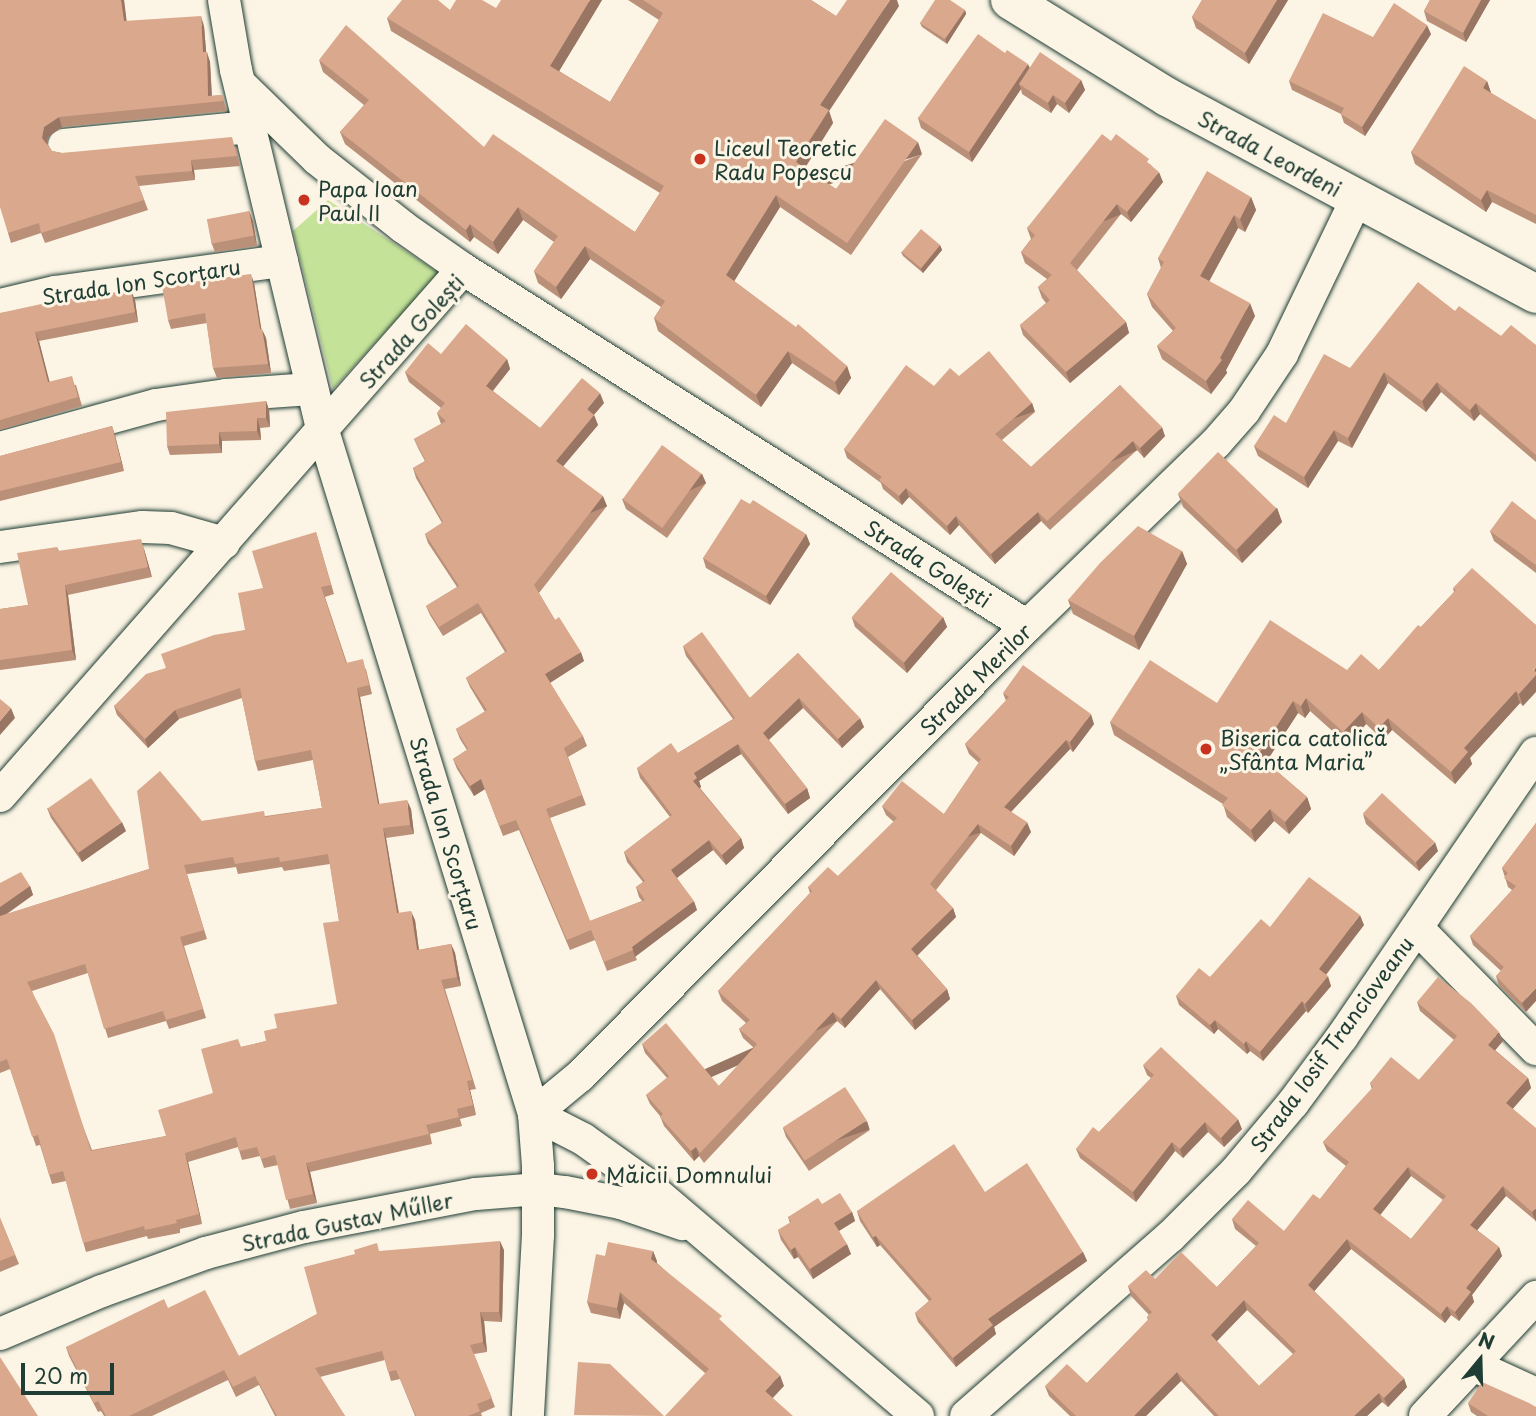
<!DOCTYPE html>
<meta charset="utf-8">
<style>
body{margin:0}
#map{position:relative;width:1536px;height:1416px;overflow:hidden;background:#fcf5e5;font-family:"Playpen Sans",sans-serif}
div>[style]{position:absolute}
.green>*{inset:0;background:#c5e299}
.roads{filter:drop-shadow(0 0 2px #1f3d34) drop-shadow(0 0 2px #1f3d34)}
.street>*{height:32px;margin:-16px;padding:0 16px;transform-origin:16px;border-radius:16px;background:#fcf5e5}
.secondary>*{height:38px;margin:-19px;padding:0 19px;transform-origin:19px;border-radius:19px;background:#fcf5e5}
.wall>*{inset:0;background:#bb9079}
.shaded-wall>*{inset:0;background:#997663;transform-origin:0 0}
.building>*{inset:0;background:#daa88d;transform-origin:0 0}
.dots>*{width:19px;height:19px;translate:-50% -50%;box-sizing:border-box;border:4px solid #fcf5e5;border-radius:50%}
span{translate:-50% -50%;white-space:nowrap;text-align:center;line-height:1.15;-webkit-text-stroke:6px #fcf5e5;paint-order:stroke}
.poi-label{font-size:21px;color:#1f3d34}
.left{translate:0 -50%;text-align:left}
.street-label{font-size:21px;color:#1f3d34}
.north{position:absolute;left:1445px;top:1325px;width:70px;height:70px;-webkit-text-stroke:5px #fcf5e5;paint-order:stroke;rotate:19deg;font-size:19px;font-weight:700;line-height:28px;text-align:center;color:#1f3d34}
.north::after{content:'';display:block;margin:auto;width:24px;height:32px;background:#1f3d34;clip-path:polygon(50% 0,100% 100%,50% 72%,0 100%)}
.scale{position:absolute;left:21px;top:1363px;width:93px;height:32px;box-sizing:border-box;border:4px solid #1f3d34;border-top:0;padding-left:9px;font-size:21px;line-height:24px;white-space:nowrap;color:#1f3d34;-webkit-text-stroke:5px #fcf5e5;paint-order:stroke}
</style>
<div id="map">
<div class="green">
<div style="clip-path:polygon(328px 200px,439px 273px,333px 389px,293px 231px)"></div>
</div>
<div class="roads">
<div class="street">
<div style="left:224px;top:0;width:71px;rotate:80.3deg"></div>
<div style="left:236px;top:70px;width:371px;rotate:76.5deg"></div>
<div style="left:323px;top:431px;width:715px;rotate:72.83deg"></div>
<div style="left:534px;top:1114px;width:52px;rotate:85.6deg"></div>
<div style="left:538px;top:1166px;width:69px;rotate:90deg"></div>
<div style="left:538px;top:1235px;width:181px;rotate:93.2deg"></div>
<div style="left:240px;top:84px;width:107px;rotate:44.2deg"></div>
<div style="left:317px;top:159px;width:110px;rotate:38.3deg"></div>
<div style="left:403px;top:227px;width:73px;rotate:35deg"></div>
<div style="left:463px;top:269px;width:667px;rotate:32.33deg"></div>
<div style="left:64px;top:145px;width:187px;rotate:-5.5deg"></div>
<div style="left:0;top:305px;width:57px;rotate:-13.3deg"></div>
<div style="left:55px;top:292px;width:229px;rotate:-7.8deg"></div>
<div style="left:0;top:448px;width:162px;rotate:-15.4deg"></div>
<div style="left:156px;top:405px;width:71px;rotate:-8.1deg"></div>
<div style="left:226px;top:395px;width:85px;rotate:-4deg"></div>
<div style="left:0;top:547px;width:144px;rotate:-8deg"></div>
<div style="left:143px;top:527px;width:28px;rotate:2deg"></div>
<div style="left:171px;top:528px;width:55px;rotate:15.8deg"></div>
<div style="left:0;top:796px;width:701px;rotate:-48.7deg"></div>
<div style="left:1417px;top:928px;width:170px;rotate:45.5deg"></div>
<div style="left:0;top:1334px;width:111px;rotate:-22.9deg"></div>
<div style="left:102px;top:1291px;width:111px;rotate:-20.1deg"></div>
<div style="left:206px;top:1253px;width:101px;rotate:-14.9deg"></div>
<div style="left:304px;top:1227px;width:175px;rotate:-10.9deg"></div>
<div style="left:476px;top:1194px;width:63px;rotate:-4.5deg"></div>
<div style="left:539px;top:1189px;width:26px;rotate:7deg"></div>
<div style="left:565px;top:1192px;width:57px;rotate:11.1deg"></div>
<div style="left:621px;top:1203px;width:65px;rotate:19deg"></div>
<div style="left:1473px;top:1365px;width:69px;rotate:24.7deg"></div>
<div style="left:918px;top:1416px;width:362px;rotate:-139.6deg"></div>
<div style="left:642px;top:1181px;width:72px;rotate:-144.6deg"></div>
<div style="left:583px;top:1139px;width:55px;rotate:-153deg"></div>
<div style="left:534px;top:1114px;width:60px;rotate:-39.6deg"></div>
<div style="left:580px;top:1076px;width:634px;rotate:-45.19deg"></div>
<div style="left:1027px;top:626px;width:263px;rotate:-44.1deg"></div>
<div style="left:1216px;top:443px;width:43px;rotate:-48.8deg"></div>
<div style="left:1244px;top:411px;width:69px;rotate:-56.3deg"></div>
<div style="left:1282px;top:354px;width:171px;rotate:-64.3deg"></div>
<div style="left:966px;top:1416px;width:271px;rotate:-41.3deg"></div>
<div style="left:1170px;top:1237px;width:93px;rotate:-45deg"></div>
<div style="left:1236px;top:1171px;width:89px;rotate:-50deg"></div>
<div style="left:1293px;top:1103px;width:82px;rotate:-53.4deg"></div>
<div style="left:1342px;top:1037px;width:344px;rotate:-55.7deg"></div>
<div style="left:1425px;top:1416px;width:163px;rotate:-47deg"></div>
</div>
<div class="secondary">
<div style="left:1010px;top:0;width:185px;rotate:31.7deg"></div>
<div style="left:1167px;top:97px;width:418px;rotate:28.1deg"></div>
</div>
</div>
<div class="wall">
<div style="clip-path:polygon(0 0,124px 0,126px 21px,204px 26px,206px 52px,210px 62px,212px 96px,222px 95px,227px 111px,62px 127px,48px 137px,47px 143px,52px 151px,62px 153px,236px 147px,240px 166px,194px 170px,195px 180px,139px 186px,148px 210px,45px 243px,41px 233px,11px 243px,8px 233px)"></div>
<div style="clip-path:polygon(602px 0,559px 71px,610px 102px,659px 20px,628px 0,811px 0,836px 16px,899px 6px,829px 111px,833px 123px,805px 168px,836px 189px,922px 154px,851px 255px,780px 207px,734px 281px,847px 366px,851px 378px,839px 395px,792px 363px,761px 407px,658px 331px,654px 318px,661px 307px,590px 259px,561px 299px,538px 283px,534px 271px,554px 242px,523px 220px,498px 254px,474px 237px,470px 242px,345px 144px,340px 132px,364px 105px,323px 72px,319px 60px,484px 147px,635px 232px,660px 193px,391px 31px,387px 18px,450px 10px,496px 8px)"></div>
<div style="clip-path:polygon(1202px 0,1288px 0,1249px 64px,1196px 28px,1192px 17px)"></div>
<div style="clip-path:polygon(1430px 0,1490px 0,1466px 42px,1427px 21px,1424px 11px)"></div>
<div style="clip-path:polygon(965px 10px,966px 14px,947px 44px,922px 27px,920px 23px)"></div>
<div style="clip-path:polygon(1431px 34px,1365px 136px,1344px 123px,1341px 114px,1292px 90px,1289px 81px,1373px 37px)"></div>
<div style="clip-path:polygon(1005px 53px,1030px 68px,1081px 80px,1085px 90px,1069px 113px,1057px 104px,1051px 113px,1022px 94px,1021px 89px,972px 162px,921px 128px,918px 118px)"></div>
<div style="clip-path:polygon(1487px 81px,1491px 93px,1536px 120px,1536px 224px,1492px 202px,1486px 212px,1415px 164px,1411px 152px)"></div>
<div style="clip-path:polygon(1111px 141px,1151px 165px,1163px 182px,1131px 222px,1121px 214px,1077px 270px,1126px 322px,1129px 333px,1070px 383px,1023px 335px,1020px 325px,1046px 303px,1042px 298px,1038px 287px,1047px 279px,1025px 263px,1021px 252px,1031px 239px,1027px 228px)"></div>
<div style="clip-path:polygon(1251px 197px,1256px 210px,1245px 232px,1238px 228px,1209px 281px,1255px 316px,1226px 370px,1227px 373px,1211px 394px,1162px 359px,1157px 346px,1173px 331px,1152px 307px,1147px 294px,1161px 268px,1158px 258px)"></div>
<div style="clip-path:polygon(249px 211px,253px 221px,257px 246px,215px 252px,211px 242px)"></div>
<div style="clip-path:polygon(940px 245px,942px 250px,923px 273px,903px 256px,901px 252px)"></div>
<div style="clip-path:polygon(254px 283px,261px 329px,266px 338px,271px 373px,217px 378px,213px 368px,207px 323px,171px 329px,168px 320px)"></div>
<div style="clip-path:polygon(135px 300px,138px 322px,39px 341px,49px 382px,76px 385px,82px 406px,0 430px,0 313px)"></div>
<div style="clip-path:polygon(1455px 311px,1501px 336px,1536px 345px,1536px 462px,1480px 414px,1474px 421px,1441px 392px,1426px 412px,1388px 383px,1352px 448px,1338px 441px,1308px 488px,1258px 456px,1254px 446px,1286px 423px,1350px 368px)"></div>
<div style="clip-path:polygon(441px 354px,507px 359px,510px 369px,493px 391px,540px 428px,604px 403px,594px 415px,598px 425px,563px 466px,607px 506px,539px 593px,555px 620px,584px 661px,550px 683px,583px 736px,587px 746px,568px 757px,586px 805px,550px 818px,590px 921px,642px 901px,639px 897px,636px 887px,643px 882px,627px 862px,624px 852px,670px 817px,640px 778px,637px 768px,678px 753px,733px 719px,686px 656px,683px 646px,750px 698px,798px 653px,864px 727px,842px 748px,803px 708px,769px 740px,807px 788px,810px 798px,788px 814px,741px 754px,699px 781px,701px 787px,700px 788px,741px 838px,744px 848px,726px 865px,713px 850px,677px 878px,697px 910px,635px 956px,637px 960px,607px 971px,595px 940px,570px 950px,519px 830px,503px 836px,485px 789px,474px 796px,457px 769px,453px 759px,467px 750px,460px 739px,456px 729px,485px 712px,470px 687px,466px 678px,505px 652px,481px 613px,443px 636px,430px 615px,426px 606px,457px 587px,428px 543px,425px 534px,442px 523px,416px 478px,413px 468px,425px 461px,418px 448px,414px 439px,441px 424px,437px 413px,441px 408px,409px 382px,405px 372px)"></div>
<div style="clip-path:polygon(959px 376px,1032px 403px,1035px 412px,1002px 440px,1031px 467px,1120px 385px,1165px 436px,1144px 458px,1137px 450px,1050px 530px,1041px 521px,995px 564px,959px 525px,950px 535px,909px 497px,902px 505px,883px 489px,881px 483px,847px 458px,844px 449px,934px 386px)"></div>
<div style="clip-path:polygon(266px 401px,269px 410px,270px 427px,260px 428px,261px 440px,222px 441px,222px 453px,170px 455px,167px 446px)"></div>
<div style="clip-path:polygon(112px 426px,124px 471px,0 501px,0 456px)"></div>
<div style="clip-path:polygon(702px 474px,706px 483px,667px 538px,626px 509px,622px 499px)"></div>
<div style="clip-path:polygon(1178px 494px,1277px 508px,1282px 522px,1242px 563px,1183px 507px)"></div>
<div style="clip-path:polygon(1536px 520px,1536px 573px,1494px 541px,1490px 531px)"></div>
<div style="clip-path:polygon(evenodd,316px 532px,334px 594px,325px 597px,347px 663px,366px 669px,372px 694px,360px 697px,379px 804px,411px 809px,414px 834px,386px 838px,399px 913px,415px 920px,419px 950px,451px 944px,455px 953px,461px 986px,445px 989px,476px 1089px,470px 1090px,476px 1115px,460px 1119px,462px 1126px,430px 1134px,432px 1144px,310px 1172px,317px 1203px,290px 1209px,278px 1165px,264px 1168px,260px 1156px,242px 1160px,238px 1147px,188px 1162px,202px 1224px,180px 1229px,180px 1233px,148px 1239px,147px 1236px,86px 1252px,66px 1181px,52px 1184px,40px 1145px,36px 1146px,10px 1069px,0 1073px,0 883px,30px 886px,33px 895px,7px 914px,149px 869px,202px 821px,266px 816px,322px 808px,313px 760px,258px 771px,255px 761px,242px 698px,179px 719px,148px 748px,117px 715px,114px 706px,166px 668px,245px 630px,263px 588px,316px 532px,330px 864px,339px 921px,337px 1004px,277px 1028px,266px 1041px,241px 1047px,213px 1093px,166px 1136px,92px 1150px,32px 991px,88px 973px,108px 1038px,166px 1021px,169px 1029px,206px 1018px,184px 946px,207px 939px,187px 874px,236px 867px,238px 874px,282px 867px,284px 871px,330px 864px)"></div>
<div style="clip-path:polygon(806px 534px,810px 544px,770px 605px,706px 568px,703px 558px)"></div>
<div style="clip-path:polygon(57px 547px,59px 551px,144px 549px,152px 577px,68px 595px,76px 660px,0 670px,0 609px,28px 605px)"></div>
<div style="clip-path:polygon(1182px 551px,1187px 564px,1139px 650px,1073px 614px,1068px 600px)"></div>
<div style="clip-path:polygon(1453px 588px,1536px 625px,1523px 706px,1520px 703px,1470px 758px,1472px 764px,1455px 784px,1392px 730px,1383px 740px,1366px 724px,1348px 745px,1310px 711px,1305px 718px,1298px 713px,1266px 762px,1307px 797px,1311px 809px,1289px 834px,1274px 821px,1255px 842px,1227px 817px,1223px 804px,1114px 735px,1110px 722px,1217px 703px,1347px 670px,1379px 670px,1421px 627px,1454px 592px)"></div>
<div style="clip-path:polygon(943px 617px,947px 627px,907px 673px,855px 627px,852px 618px)"></div>
<div style="clip-path:polygon(1003px 693px,1094px 724px,1073px 752px,1070px 749px,1011px 812px,1031px 832px,1014px 856px,981px 833px,936px 890px,953px 908px,956px 917px,917px 955px,947px 989px,950px 999px,915px 1030px,880px 989px,845px 1028px,837px 1021px,704px 1163px,699px 1156px,694px 1161px,664px 1126px,660px 1116px,650px 1104px,646px 1095px,667px 1078px,645px 1053px,642px 1044px,719px 1086px,754px 1048px,743px 1038px,739px 1029px,746px 1023px,722px 1001px,718px 991px,810px 893px,808px 887px,838px 876px,894px 822px,886px 815px,882px 806px,944px 814px,979px 763px,969px 754px,965px 744px,1006px 701px)"></div>
<div style="clip-path:polygon(47px 808px,126px 831px,82px 862px,51px 818px)"></div>
<div style="clip-path:polygon(1363px 814px,1438px 851px,1419px 871px,1366px 824px)"></div>
<div style="clip-path:polygon(1536px 823px,1526px 1012px,1499px 986px,1496px 976px,1501px 971px,1473px 945px,1470px 936px,1512px 890px,1508px 887px,1502px 868px)"></div>
<div style="clip-path:polygon(1364px 925px,1326px 975px,1331px 986px,1308px 1013px,1306px 1011px,1263px 1061px,1250px 1051px,1247px 1054px,1218px 1029px,1214px 1034px,1179px 1005px,1176px 996px,1210px 977px,1270px 927px)"></div>
<div style="clip-path:polygon(evenodd,1417px 1002px,1503px 1041px,1495px 1050px,1528px 1078px,1531px 1088px,1513px 1108px,1536px 1221px,1506px 1196px,1477px 1230px,1499px 1247px,1502px 1256px,1472px 1295px,1474px 1302px,1459px 1321px,1451px 1315px,1445px 1323px,1351px 1249px,1314px 1291px,1407px 1387px,1388px 1407px,1382px 1402px,1367px 1416px,1214px 1416px,1181px 1381px,1146px 1416px,1070px 1416px,1049px 1396px,1045px 1386px,1087px 1383px,1148px 1320px,1147px 1317px,1149px 1315px,1131px 1296px,1128px 1286px,1155px 1279px,1217px 1287px,1256px 1246px,1235px 1229px,1232px 1219px,1284px 1231px,1320px 1199px,1346px 1166px,1327px 1151px,1323px 1142px,1372px 1089px,1370px 1083px,1419px 1080px,1454px 1040px,1420px 1011px,1417px 1002px,1411px 1176px,1443px 1200px,1411px 1239px,1380px 1215px,1411px 1176px,1417px 1002px,1247px 1310px,1293px 1354px,1259px 1386px,1217px 1341px,1247px 1310px)"></div>
<div style="clip-path:polygon(1143px 1065px,1242px 1129px,1224px 1147px,1208px 1132px,1183px 1158px,1175px 1151px,1136px 1202px,1080px 1158px,1076px 1149px,1099px 1132px,1151px 1078px,1147px 1075px)"></div>
<div style="clip-path:polygon(783px 1128px,870px 1130px,809px 1171px,786px 1137px)"></div>
<div style="clip-path:polygon(985px 1192px,1083px 1252px,1087px 1261px,994px 1327px,996px 1334px,956px 1367px,918px 1322px,915px 1313px,929px 1301px,880px 1245px,877px 1247px,860px 1221px,857px 1211px)"></div>
<div style="clip-path:polygon(822px 1204px,852px 1212px,855px 1221px,839px 1231px,851px 1254px,813px 1279px,798px 1257px,794px 1259px,781px 1240px,778px 1230px,790px 1223px,788px 1217px)"></div>
<div style="clip-path:polygon(0 1218px,19px 1264px,0 1272px)"></div>
<div style="clip-path:polygon(504px 1250px,502px 1322px,484px 1321px,487px 1352px,474px 1354px,495px 1407px,481px 1413px,482px 1416px,415px 1416px,400px 1379px,391px 1381px,385px 1360px,320px 1377px,345px 1416px,275px 1416px,259px 1385px,236px 1397px,228px 1380px,152px 1416px,104px 1416px,101px 1411px,98px 1412px,69px 1356px,66px 1347px,168px 1308px,239px 1356px,317px 1314px,379px 1251px)"></div>
<div style="clip-path:polygon(653px 1251px,657px 1263px,725px 1325px,784px 1386px,705px 1373px,624px 1303px,620px 1319px,591px 1313px,587px 1302px,605px 1256px)"></div>
<div style="clip-path:polygon(1468px 1403px,1536px 1416px,1477px 1416px,1471px 1412px)"></div>
</div>
<div class="shaded-wall">
<div style="clip-path:polygon(121px 0,124px 0,128px 31px,124px 21px)"></div>
<div style="clip-path:polygon(590px 0,602px 0,555px 78px,550px 66px)"></div>
<div style="clip-path:polygon(890px 0,897px 0,899px 6px,829px 111px,833px 123px,801px 174px,796px 162px,820px 105px)"></div>
<div style="clip-path:polygon(1277px 0,1288px 0,1249px 64px,1245px 53px)"></div>
<div style="clip-path:polygon(1481px 0,1490px 0,1466px 42px,1463px 33px)"></div>
<div style="clip-path:polygon(965px 10px,966px 14px,947px 44px,945px 39px)"></div>
<div style="clip-path:polygon(201px 16px,204px 26px,207px 62px,203px 52px)"></div>
<div style="clip-path:polygon(1427px 25px,1431px 34px,1365px 136px,1362px 127px)"></div>
<div style="clip-path:polygon(207px 52px,210px 62px,212px 102px,208px 96px)"></div>
<div style="clip-path:polygon(1028px 64px,1032px 73px,1019px 84px,1021px 89px,972px 162px,969px 152px)"></div>
<div style="clip-path:polygon(1081px 80px,1085px 90px,1069px 113px,1065px 103px)"></div>
<div style="clip-path:polygon(1487px 81px,1491px 93px,1487px 100px,1483px 88px)"></div>
<div style="clip-path:polygon(1053px 95px,1057px 104px,1051px 113px,1048px 103px)"></div>
<div style="clip-path:polygon(59px 117px,62px 127px,48px 137px,46px 147px,42px 138px,44px 127px)"></div>
<div style="left:918px;top:142px;width:13px;height:123px;rotate:72deg"></div>
<div style="clip-path:polygon(191px 160px,194px 170px,195px 180px,192px 171px)"></div>
<div style="clip-path:polygon(1159px 172px,1163px 182px,1131px 222px,1127px 212px)"></div>
<div style="clip-path:polygon(1487px 190px,1492px 202px,1486px 212px,1481px 200px)"></div>
<div style="clip-path:polygon(776px 195px,780px 207px,730px 288px,726px 275px)"></div>
<div style="clip-path:polygon(1251px 197px,1256px 210px,1245px 232px,1240px 219px)"></div>
<div style="left:1117px;top:204px;width:11px;height:75px;rotate:68deg"></div>
<div style="clip-path:polygon(518px 207px,523px 220px,498px 254px,493px 242px)"></div>
<div style="clip-path:polygon(249px 211px,253px 221px,257px 246px,254px 236px)"></div>
<div style="clip-path:polygon(1234px 215px,1238px 228px,1205px 289px,1200px 276px)"></div>
<div style="clip-path:polygon(470px 224px,474px 237px,470px 242px,466px 230px)"></div>
<div style="clip-path:polygon(940px 245px,942px 250px,923px 273px,921px 269px)"></div>
<div style="clip-path:polygon(585px 246px,590px 259px,561px 299px,556px 287px)"></div>
<div style="clip-path:polygon(251px 274px,254px 283px,263px 339px,260px 329px)"></div>
<div style="clip-path:polygon(131px 290px,135px 300px,138px 322px,135px 312px)"></div>
<div style="clip-path:polygon(1250px 303px,1255px 316px,1226px 370px,1227px 373px,1211px 394px,1206px 381px,1220px 358px)"></div>
<div style="clip-path:polygon(1126px 322px,1129px 333px,1070px 383px,1066px 372px)"></div>
<div style="clip-path:polygon(262px 329px,266px 338px,271px 373px,268px 364px)"></div>
<div style="clip-path:polygon(35px 332px,39px 341px,52px 391px,48px 382px)"></div>
<div style="clip-path:polygon(788px 351px,792px 363px,761px 407px,756px 395px)"></div>
<div style="clip-path:polygon(507px 359px,510px 369px,489px 395px,486px 386px)"></div>
<div style="clip-path:polygon(847px 366px,851px 378px,839px 395px,835px 382px)"></div>
<div style="clip-path:polygon(1384px 372px,1388px 383px,1352px 448px,1348px 438px)"></div>
<div style="clip-path:polygon(1437px 382px,1441px 392px,1426px 412px,1422px 401px)"></div>
<div style="clip-path:polygon(600px 393px,604px 403px,590px 419px,587px 409px)"></div>
<div style="clip-path:polygon(266px 401px,269px 410px,270px 427px,266px 418px)"></div>
<div style="left:1032px;top:403px;width:9px;height:48px;rotate:72deg"></div>
<div style="clip-path:polygon(1476px 403px,1480px 414px,1474px 421px,1470px 410px)"></div>
<div style="clip-path:polygon(594px 415px,598px 425px,560px 470px,556px 461px)"></div>
<div style="clip-path:polygon(257px 418px,260px 428px,261px 440px,257px 431px)"></div>
<div style="clip-path:polygon(112px 426px,115px 435px,124px 471px,121px 462px)"></div>
<div style="clip-path:polygon(1162px 427px,1165px 436px,1144px 458px,1140px 448px)"></div>
<div style="clip-path:polygon(1334px 430px,1338px 441px,1308px 488px,1304px 477px)"></div>
<div style="clip-path:polygon(219px 432px,222px 441px,222px 453px,219px 444px)"></div>
<div style="left:1133px;top:441px;width:10px;height:117px;rotate:66deg"></div>
<div style="left:702px;top:474px;width:10px;height:67px;rotate:66deg"></div>
<div style="clip-path:polygon(906px 488px,909px 497px,902px 505px,899px 496px)"></div>
<div style="left:603px;top:496px;width:11px;height:113px;rotate:68deg"></div>
<div style="clip-path:polygon(1277px 508px,1282px 522px,1242px 563px,1237px 550px)"></div>
<div style="clip-path:polygon(1038px 512px,1041px 521px,995px 564px,991px 554px)"></div>
<div style="clip-path:polygon(956px 516px,959px 525px,950px 535px,947px 526px)"></div>
<div style="clip-path:polygon(806px 534px,810px 544px,770px 605px,766px 596px)"></div>
<div style="clip-path:polygon(141px 539px,144px 549px,152px 577px,148px 567px)"></div>
<div style="clip-path:polygon(1182px 551px,1187px 564px,1139px 650px,1134px 636px)"></div>
<div style="clip-path:polygon(65px 585px,68px 595px,76px 660px,72px 650px)"></div>
<div style="clip-path:polygon(943px 617px,947px 627px,907px 673px,904px 663px)"></div>
<div style="clip-path:polygon(581px 652px,584px 661px,548px 684px,545px 674px)"></div>
<div style="clip-path:polygon(1536px 667px,1536px 692px,1523px 706px,1519px 694px)"></div>
<div style="clip-path:polygon(357px 688px,360px 697px,381px 813px,378px 804px)"></div>
<div style="clip-path:polygon(1516px 691px,1520px 703px,1470px 758px,1472px 764px,1455px 784px,1451px 772px,1464px 748px)"></div>
<div style="clip-path:polygon(799px 698px,803px 708px,766px 742px,763px 733px)"></div>
<div style="clip-path:polygon(1306px 698px,1310px 711px,1305px 718px,1301px 706px)"></div>
<div style="clip-path:polygon(1293px 701px,1298px 713px,1263px 767px,1258px 755px)"></div>
<div style="clip-path:polygon(11px 708px,15px 718px,0 735px,0 721px)"></div>
<div style="clip-path:polygon(175px 710px,179px 719px,148px 748px,145px 739px)"></div>
<div style="clip-path:polygon(1362px 712px,1366px 724px,1348px 745px,1343px 732px)"></div>
<div style="clip-path:polygon(1091px 714px,1094px 724px,1073px 752px,1070px 742px)"></div>
<div style="clip-path:polygon(860px 718px,864px 727px,842px 748px,838px 739px)"></div>
<div style="clip-path:polygon(1388px 718px,1392px 730px,1383px 740px,1379px 728px)"></div>
<div style="clip-path:polygon(1066px 740px,1070px 749px,1007px 816px,1004px 807px)"></div>
<div style="clip-path:polygon(738px 744px,741px 754px,699px 781px,701px 787px,697px 790px,693px 781px,694px 773px)"></div>
<div style="clip-path:polygon(481px 779px,485px 789px,474px 796px,470px 786px)"></div>
<div style="clip-path:polygon(807px 788px,810px 798px,788px 814px,785px 804px)"></div>
<div style="clip-path:polygon(1307px 797px,1311px 809px,1289px 834px,1285px 822px)"></div>
<div style="clip-path:polygon(407px 800px,411px 809px,414px 834px,410px 825px)"></div>
<div style="clip-path:polygon(1270px 809px,1274px 821px,1255px 842px,1251px 830px)"></div>
<div style="clip-path:polygon(122px 822px,126px 831px,82px 862px,78px 852px)"></div>
<div style="clip-path:polygon(1027px 822px,1031px 832px,1014px 856px,1011px 846px)"></div>
<div style="left:978px;top:824px;width:9px;height:77px;rotate:72deg"></div>
<div style="clip-path:polygon(383px 828px,386px 838px,400px 922px,397px 913px)"></div>
<div style="clip-path:polygon(741px 838px,744px 848px,726px 865px,722px 855px)"></div>
<div style="clip-path:polygon(709px 840px,713px 850px,674px 880px,671px 870px)"></div>
<div style="clip-path:polygon(1435px 842px,1438px 851px,1419px 871px,1416px 862px)"></div>
<div style="clip-path:polygon(30px 886px,33px 895px,0 918px,0 907px)"></div>
<div style="clip-path:polygon(694px 901px,697px 910px,635px 957px,632px 947px)"></div>
<div style="clip-path:polygon(953px 908px,956px 917px,915px 958px,911px 949px)"></div>
<div style="clip-path:polygon(411px 911px,415px 920px,420px 959px,417px 950px)"></div>
<div style="clip-path:polygon(1360px 915px,1364px 925px,1323px 978px,1319px 969px)"></div>
<div style="clip-path:polygon(451px 944px,455px 953px,461px 986px,457px 977px)"></div>
<div style="clip-path:polygon(1328px 976px,1331px 986px,1308px 1013px,1305px 1004px)"></div>
<div style="clip-path:polygon(876px 980px,880px 989px,845px 1028px,841px 1019px)"></div>
<div style="clip-path:polygon(1536px 988px,1536px 1001px,1526px 1012px,1522px 1003px)"></div>
<div style="clip-path:polygon(947px 989px,950px 999px,915px 1030px,912px 1020px)"></div>
<div style="clip-path:polygon(1302px 1001px,1306px 1011px,1263px 1061px,1260px 1052px)"></div>
<div style="left:833px;top:1012px;width:10px;height:194px;rotate:66deg"></div>
<div style="clip-path:polygon(1215px 1020px,1218px 1029px,1214px 1034px,1210px 1025px)"></div>
<div style="clip-path:polygon(1499px 1032px,1503px 1041px,1492px 1054px,1488px 1045px)"></div>
<div style="clip-path:polygon(1246px 1041px,1250px 1051px,1247px 1054px,1244px 1044px)"></div>
<div style="clip-path:polygon(1528px 1078px,1531px 1088px,1510px 1112px,1506px 1103px)"></div>
<div style="clip-path:polygon(467px 1081px,470px 1090px,476px 1115px,473px 1105px)"></div>
<div style="clip-path:polygon(1238px 1119px,1242px 1129px,1224px 1147px,1221px 1138px)"></div>
<div style="left:867px;top:1121px;width:9px;height:74px;rotate:72deg"></div>
<div style="clip-path:polygon(1205px 1122px,1208px 1132px,1183px 1158px,1180px 1149px)"></div>
<div style="clip-path:polygon(1172px 1142px,1175px 1151px,1136px 1202px,1133px 1192px)"></div>
<div style="clip-path:polygon(696px 1147px,699px 1156px,694px 1161px,691px 1151px)"></div>
<div style="clip-path:polygon(185px 1153px,188px 1162px,202px 1224px,199px 1214px)"></div>
<div style="clip-path:polygon(306px 1163px,310px 1172px,317px 1203px,313px 1194px)"></div>
<div style="clip-path:polygon(1408px 1167px,1411px 1176px,1377px 1219px,1373px 1209px)"></div>
<div style="clip-path:polygon(1503px 1186px,1506px 1196px,1474px 1234px,1470px 1225px)"></div>
<div style="clip-path:polygon(1536px 1208px,1536px 1222px,1532px 1212px)"></div>
<div style="clip-path:polygon(852px 1212px,855px 1221px,837px 1232px,834px 1223px)"></div>
<div style="clip-path:polygon(876px 1236px,880px 1245px,877px 1247px,873px 1237px)"></div>
<div style="clip-path:polygon(1347px 1239px,1351px 1249px,1311px 1295px,1308px 1285px)"></div>
<div style="clip-path:polygon(500px 1241px,504px 1250px,502px 1322px,499px 1312px)"></div>
<div style="clip-path:polygon(847px 1244px,851px 1254px,813px 1279px,810px 1269px)"></div>
<div style="clip-path:polygon(795px 1247px,798px 1257px,794px 1259px,791px 1250px)"></div>
<div style="clip-path:polygon(1499px 1247px,1502px 1256px,1472px 1295px,1474px 1302px,1459px 1321px,1455px 1312px,1466px 1288px)"></div>
<div style="clip-path:polygon(653px 1251px,657px 1261px,655px 1269px,651px 1259px)"></div>
<div style="clip-path:polygon(1083px 1252px,1087px 1261px,994px 1327px,996px 1334px,956px 1367px,953px 1358px,988px 1319px)"></div>
<div style="clip-path:polygon(620px 1292px,624px 1303px,620px 1319px,617px 1308px)"></div>
<div style="clip-path:polygon(1244px 1300px,1247px 1310px,1214px 1344px,1211px 1335px)"></div>
<div style="clip-path:polygon(1447px 1306px,1451px 1315px,1445px 1323px,1441px 1314px)"></div>
<div style="clip-path:polygon(480px 1312px,484px 1321px,487px 1352px,483px 1342px)"></div>
<div style="clip-path:polygon(1177px 1372px,1181px 1381px,1146px 1416px,1134px 1416px)"></div>
<div style="clip-path:polygon(780px 1375px,784px 1386px,769px 1402px,765px 1391px)"></div>
<div style="clip-path:polygon(1404px 1378px,1407px 1387px,1388px 1407px,1384px 1398px)"></div>
<div style="clip-path:polygon(1379px 1393px,1382px 1402px,1367px 1416px,1354px 1416px)"></div>
</div>
<div class="building">
<div style="clip-path:polygon(0 0,121px 0,124px 21px,201px 16px,203px 52px,207px 52px,208px 96px,222px 95px,223px 101px,59px 117px,44px 127px,42px 138px,52px 151px,62px 153px,232px 137px,237px 156px,191px 160px,192px 171px,135px 176px,144px 200px,41px 233px,39px 223px,8px 233px,0 207px)"></div>
<div style="clip-path:polygon(402px 0,438px 0,450px 10px,456px 0,482px 0,496px 8px,501px 0,590px 0,550px 66px,610px 102px,663px 13px,643px 0,811px 0,836px 16px,847px 0,890px 0,820px 105px,829px 110px,796px 162px,836px 189px,885px 119px,918px 142px,847px 243px,776px 195px,726px 275px,796px 327px,798px 324px,847px 366px,835px 382px,788px 351px,756px 395px,654px 318px,665px 301px,585px 246px,556px 287px,534px 271px,558px 236px,518px 207px,493px 242px,470px 224px,466px 230px,340px 132px,369px 100px,319px 60px,346px 25px,484px 147px,493px 134px,635px 232px,664px 186px,387px 18px)"></div>
<div style="clip-path:polygon(935px 0,950px 0,965px 10px,945px 39px,920px 23px)"></div>
<div style="clip-path:polygon(1202px 0,1277px 0,1245px 53px,1192px 17px)"></div>
<div style="clip-path:polygon(1430px 0,1481px 0,1463px 33px,1424px 11px)"></div>
<div style="clip-path:polygon(1394px 3px,1427px 25px,1362px 127px,1341px 114px,1344px 108px,1289px 81px,1323px 13px,1373px 37px)"></div>
<div style="clip-path:polygon(978px 34px,1005px 53px,1007px 50px,1028px 64px,969px 152px,918px 118px)"></div>
<div style="clip-path:polygon(1040px 52px,1081px 80px,1065px 103px,1053px 95px,1048px 103px,1019px 84px)"></div>
<div style="clip-path:polygon(1464px 66px,1487px 81px,1483px 88px,1536px 120px,1536px 215px,1487px 190px,1481px 200px,1411px 152px)"></div>
<div style="clip-path:polygon(1102px 134px,1111px 141px,1116px 134px,1149px 159px,1147px 162px,1159px 172px,1127px 212px,1117px 204px,1070px 263px,1126px 322px,1066px 372px,1020px 325px,1050px 300px,1038px 287px,1052px 275px,1021px 252px,1035px 235px,1027px 228px)"></div>
<div style="clip-path:polygon(1207px 171px,1251px 197px,1240px 219px,1234px 215px,1200px 276px,1250px 303px,1220px 358px,1222px 360px,1206px 381px,1157px 346px,1176px 328px,1147px 294px,1164px 262px,1158px 258px)"></div>
<div style="left:249px;top:211px;width:25px;height:43px;rotate:79deg"></div>
<div style="left:921px;top:229px;width:25px;height:30px;rotate:40deg"></div>
<div style="clip-path:polygon(251px 274px,260px 329px,262px 329px,268px 364px,213px 368px,205px 313px,168px 320px,162px 286px)"></div>
<div style="clip-path:polygon(1418px 282px,1455px 311px,1459px 306px,1501px 336px,1511px 325px,1536px 345px,1536px 455px,1476px 403px,1470px 410px,1437px 382px,1422px 401px,1384px 372px,1348px 438px,1334px 430px,1304px 477px,1254px 446px,1274px 415px,1286px 423px,1324px 354px,1350px 368px)"></div>
<div style="clip-path:polygon(131px 290px,135px 312px,35px 332px,48px 382px,72px 376px,78px 397px,0 420px,0 313px,55px 301px)"></div>
<div style="clip-path:polygon(466px 324px,507px 359px,486px 386px,540px 428px,582px 378px,600px 393px,587px 409px,594px 415px,556px 461px,603px 496px,534px 585px,555px 620px,559px 617px,581px 652px,545px 674px,583px 736px,564px 748px,582px 795px,546px 809px,590px 921px,645px 900px,636px 887px,645px 881px,624px 852px,672px 815px,637px 768px,671px 743px,678px 753px,735px 718px,683px 646px,702px 632px,750px 698px,798px 653px,860px 718px,838px 739px,799px 698px,763px 733px,807px 788px,785px 804px,738px 744px,694px 773px,697px 778px,693px 781px,741px 838px,722px 855px,709px 840px,671px 870px,694px 901px,632px 947px,633px 950px,604px 962px,591px 930px,567px 940px,516px 820px,499px 826px,481px 779px,470px 786px,453px 759px,468px 749px,456px 729px,487px 710px,466px 678px,507px 651px,478px 603px,439px 627px,426px 606px,459px 586px,425px 534px,443px 522px,413px 468px,426px 461px,414px 439px,446px 421px,437px 413px,445px 403px,405px 372px,428px 343px,441px 354px)"></div>
<div style="clip-path:polygon(989px 351px,1032px 403px,995px 434px,1031px 467px,1120px 385px,1162px 427px,1140px 448px,1133px 441px,1047px 521px,1038px 512px,991px 554px,956px 516px,947px 526px,906px 488px,899px 496px,879px 480px,882px 477px,844px 449px,906px 365px,934px 386px,950px 368px,959px 376px)"></div>
<div style="clip-path:polygon(266px 401px,266px 418px,257px 418px,257px 431px,219px 432px,219px 444px,167px 446px,166px 412px)"></div>
<div style="clip-path:polygon(112px 426px,121px 462px,0 491px,0 456px)"></div>
<div style="left:662px;top:445px;width:49px;height:67px;rotate:36deg"></div>
<div style="left:1218px;top:452px;width:81px;height:58px;rotate:44deg"></div>
<div style="clip-path:polygon(741px 499px,750px 504px,753px 500px,806px 534px,766px 596px,703px 558px)"></div>
<div style="clip-path:polygon(1512px 501px,1536px 520px,1536px 565px,1490px 531px)"></div>
<div style="clip-path:polygon(1138px 526px,1182px 551px,1134px 636px,1068px 600px,1100px 563px)"></div>
<div style="clip-path:polygon(evenodd,316px 532px,331px 585px,321px 587px,346px 663px,363px 659px,369px 685px,357px 688px,378px 804px,407px 800px,410px 825px,383px 828px,397px 913px,411px 911px,417px 950px,451px 944px,457px 977px,441px 980px,472px 1080px,467px 1081px,473px 1105px,457px 1109px,459px 1117px,426px 1125px,429px 1134px,306px 1163px,313px 1194px,286px 1200px,275px 1155px,261px 1159px,257px 1147px,239px 1151px,236px 1137px,185px 1153px,199px 1214px,176px 1220px,177px 1223px,145px 1230px,144px 1226px,83px 1243px,63px 1171px,49px 1175px,38px 1135px,32px 1137px,7px 1059px,0 1062px,0 916px,149px 869px,137px 791px,160px 771px,202px 821px,264px 811px,265px 817px,322px 808px,311px 750px,255px 761px,240px 688px,175px 710px,145px 739px,114px 706px,146px 674px,166px 668px,161px 654px,214px 635px,245px 630px,238px 593px,263px 588px,252px 551px,316px 532px,328px 854px,339px 921px,323px 923px,337px 1004px,274px 1014px,277px 1028px,264px 1031px,266px 1041px,241px 1047px,238px 1039px,201px 1049px,213px 1093px,158px 1110px,166px 1136px,91px 1151px,54px 1034px,27px 982px,85px 964px,104px 1029px,163px 1011px,166px 1020px,203px 1009px,180px 937px,204px 930px,184px 865px,233px 857px,235px 864px,279px 857px,280px 862px,328px 854px)"></div>
<div style="clip-path:polygon(141px 539px,148px 567px,65px 585px,72px 650px,0 660px,0 609px,28px 605px,17px 553px,57px 547px,58px 551px)"></div>
<div style="clip-path:polygon(1472px 568px,1536px 625px,1536px 667px,1533px 670px,1536px 672px,1536px 675px,1519px 694px,1516px 691px,1464px 748px,1468px 752px,1451px 772px,1388px 718px,1379px 728px,1362px 712px,1343px 732px,1306px 698px,1301px 706px,1293px 701px,1258px 755px,1307px 797px,1285px 822px,1270px 809px,1251px 830px,1222px 805px,1228px 798px,1110px 722px,1150px 660px,1217px 703px,1270px 620px,1347px 670px,1361px 654px,1379px 670px,1418px 625px,1421px 627px,1456px 590px,1453px 588px)"></div>
<div style="left:891px;top:572px;width:69px;height:60px;rotate:41deg"></div>
<div style="clip-path:polygon(1023px 665px,1091px 714px,1070px 742px,1066px 740px,1004px 807px,1027px 822px,1011px 846px,978px 824px,930px 884px,953px 908px,911px 949px,947px 989px,912px 1020px,876px 980px,841px 1019px,833px 1012px,700px 1153px,696px 1147px,691px 1151px,660px 1117px,663px 1114px,646px 1095px,669px 1076px,642px 1044px,666px 1023px,719px 1086px,757px 1044px,739px 1029px,750px 1020px,718px 991px,812px 891px,808px 887px,828px 867px,838px 876px,897px 818px,882px 806px,902px 781px,944px 814px,981px 759px,965px 744px,1009px 697px,1003px 693px)"></div>
<div style="clip-path:polygon(0 699px,11px 708px,0 721px)"></div>
<div style="left:91px;top:778px;width:54px;height:53px;rotate:55deg"></div>
<div style="left:1382px;top:793px;width:72px;height:28px;rotate:43deg"></div>
<div style="clip-path:polygon(1536px 823px,1536px 988px,1522px 1003px,1496px 976px,1504px 967px,1470px 936px,1516px 886px,1504px 878px,1508px 873px,1502px 868px)"></div>
<div style="clip-path:polygon(21px 872px,30px 886px,0 907px,0 883px)"></div>
<div style="clip-path:polygon(1309px 877px,1360px 915px,1319px 969px,1328px 976px,1305px 1004px,1302px 1001px,1260px 1052px,1246px 1041px,1244px 1044px,1215px 1020px,1210px 1025px,1176px 996px,1199px 968px,1210px 977px,1261px 919px,1270px 927px)"></div>
<div style="clip-path:polygon(evenodd,1438px 977px,1471px 1003px,1499px 1032px,1488px 1045px,1528px 1078px,1506px 1103px,1536px 1128px,1536px 1208px,1532px 1212px,1503px 1186px,1470px 1225px,1499px 1247px,1466px 1288px,1471px 1292px,1455px 1312px,1447px 1306px,1441px 1314px,1347px 1239px,1308px 1285px,1404px 1378px,1384px 1398px,1379px 1393px,1354px 1416px,1219px 1416px,1177px 1372px,1134px 1416px,1076px 1416px,1045px 1386px,1067px 1364px,1087px 1383px,1149px 1319px,1147px 1317px,1152px 1312px,1128px 1286px,1146px 1270px,1155px 1279px,1181px 1252px,1217px 1287px,1259px 1243px,1232px 1219px,1248px 1200px,1284px 1231px,1313px 1194px,1320px 1199px,1349px 1162px,1323px 1142px,1373px 1087px,1370px 1083px,1391px 1057px,1419px 1080px,1457px 1036px,1417px 1002px,1438px 977px,1408px 1167px,1446px 1196px,1411px 1239px,1373px 1209px,1408px 1167px,1438px 977px,1244px 1300px,1296px 1351px,1259px 1386px,1211px 1335px,1244px 1300px)"></div>
<div style="clip-path:polygon(1161px 1047px,1238px 1119px,1221px 1138px,1205px 1122px,1180px 1149px,1172px 1142px,1133px 1192px,1076px 1149px,1093px 1127px,1099px 1132px,1154px 1075px,1143px 1065px)"></div>
<div style="left:845px;top:1087px;width:40px;height:74px;rotate:57deg"></div>
<div style="clip-path:polygon(954px 1144px,985px 1192px,1027px 1163px,1083px 1252px,988px 1319px,993px 1325px,953px 1358px,915px 1313px,932px 1299px,876px 1236px,873px 1237px,857px 1211px)"></div>
<div style="clip-path:polygon(840px 1193px,852px 1212px,834px 1223px,847px 1244px,810px 1269px,795px 1247px,791px 1250px,778px 1230px,791px 1222px,788px 1217px,818px 1198px,822px 1204px)"></div>
<div style="clip-path:polygon(0 1218px,15px 1255px,0 1261px)"></div>
<div style="clip-path:polygon(500px 1241px,499px 1312px,480px 1312px,483px 1342px,470px 1345px,492px 1398px,477px 1404px,480px 1411px,468px 1416px,416px 1416px,396px 1370px,388px 1372px,382px 1351px,315px 1368px,345px 1416px,277px 1416px,255px 1376px,233px 1387px,224px 1370px,129px 1416px,106px 1416px,98px 1401px,94px 1403px,66px 1347px,164px 1299px,168px 1308px,205px 1290px,239px 1356px,317px 1314px,304px 1267px,355px 1254px,354px 1250px,377px 1243px,379px 1251px)"></div>
<div style="clip-path:polygon(608px 1242px,653px 1251px,651px 1259px,722px 1316px,719px 1319px,780px 1375px,765px 1391px,793px 1416px,665px 1416px,709px 1369px,620px 1292px,617px 1308px,587px 1302px,596px 1254px,605px 1256px)"></div>
<div style="clip-path:polygon(0 1357px,38px 1416px,0 1416px)"></div>
<div style="clip-path:polygon(578px 1362px,610px 1364px,664px 1416px,574px 1415px)"></div>
<div style="clip-path:polygon(1482px 1382px,1529px 1403px,1536px 1407px,1536px 1416px,1488px 1416px,1468px 1403px)"></div>
</div>
<div class="dots">
<div style="left:700px;top:159px;background:#c8321e"></div>
<div style="left:304px;top:200px;background:#c8321e"></div>
<div style="left:1206px;top:749px;background:#c8321e"></div>
<div style="left:592px;top:1174px;background:#c8321e"></div>
</div>
<div class="poi-label">
<span class="left" style="left:714px;top:159px">Liceul Teoretic<br>Radu Popescu</span>
<span class="left" style="left:318px;top:200px">Papa Ioan<br>Paul II</span>
<span class="left" style="left:1220px;top:749px">Biserica catolică<br>„Sfânta Maria”</span>
<span class="left" style="left:606px;top:1174px">Măicii Domnului</span>
</div>
<div class="street-label">
<span style="left:1270px;top:153px;rotate:28deg">Strada Leordeni</span>
<span style="left:141px;top:281px;rotate:-9deg">Strada Ion Scorțaru</span>
<span style="left:411px;top:331px;rotate:-48deg">Strada Golești</span>
<span style="left:928px;top:563px;rotate:32deg">Strada Golești</span>
<span style="left:975px;top:679px;rotate:-45deg">Strada Merilor</span>
<span style="left:447px;top:833px;rotate:73deg">Strada Ion Scorțaru</span>
<span style="left:1331px;top:1044px;rotate:-54deg">Strada Iosif Trancioveanu</span>
<span style="left:347px;top:1221px;rotate:-12deg">Strada Gustav Műller</span>
</div>
<div class="north">N</div>
<div class="scale">20 m</div>
</div>
